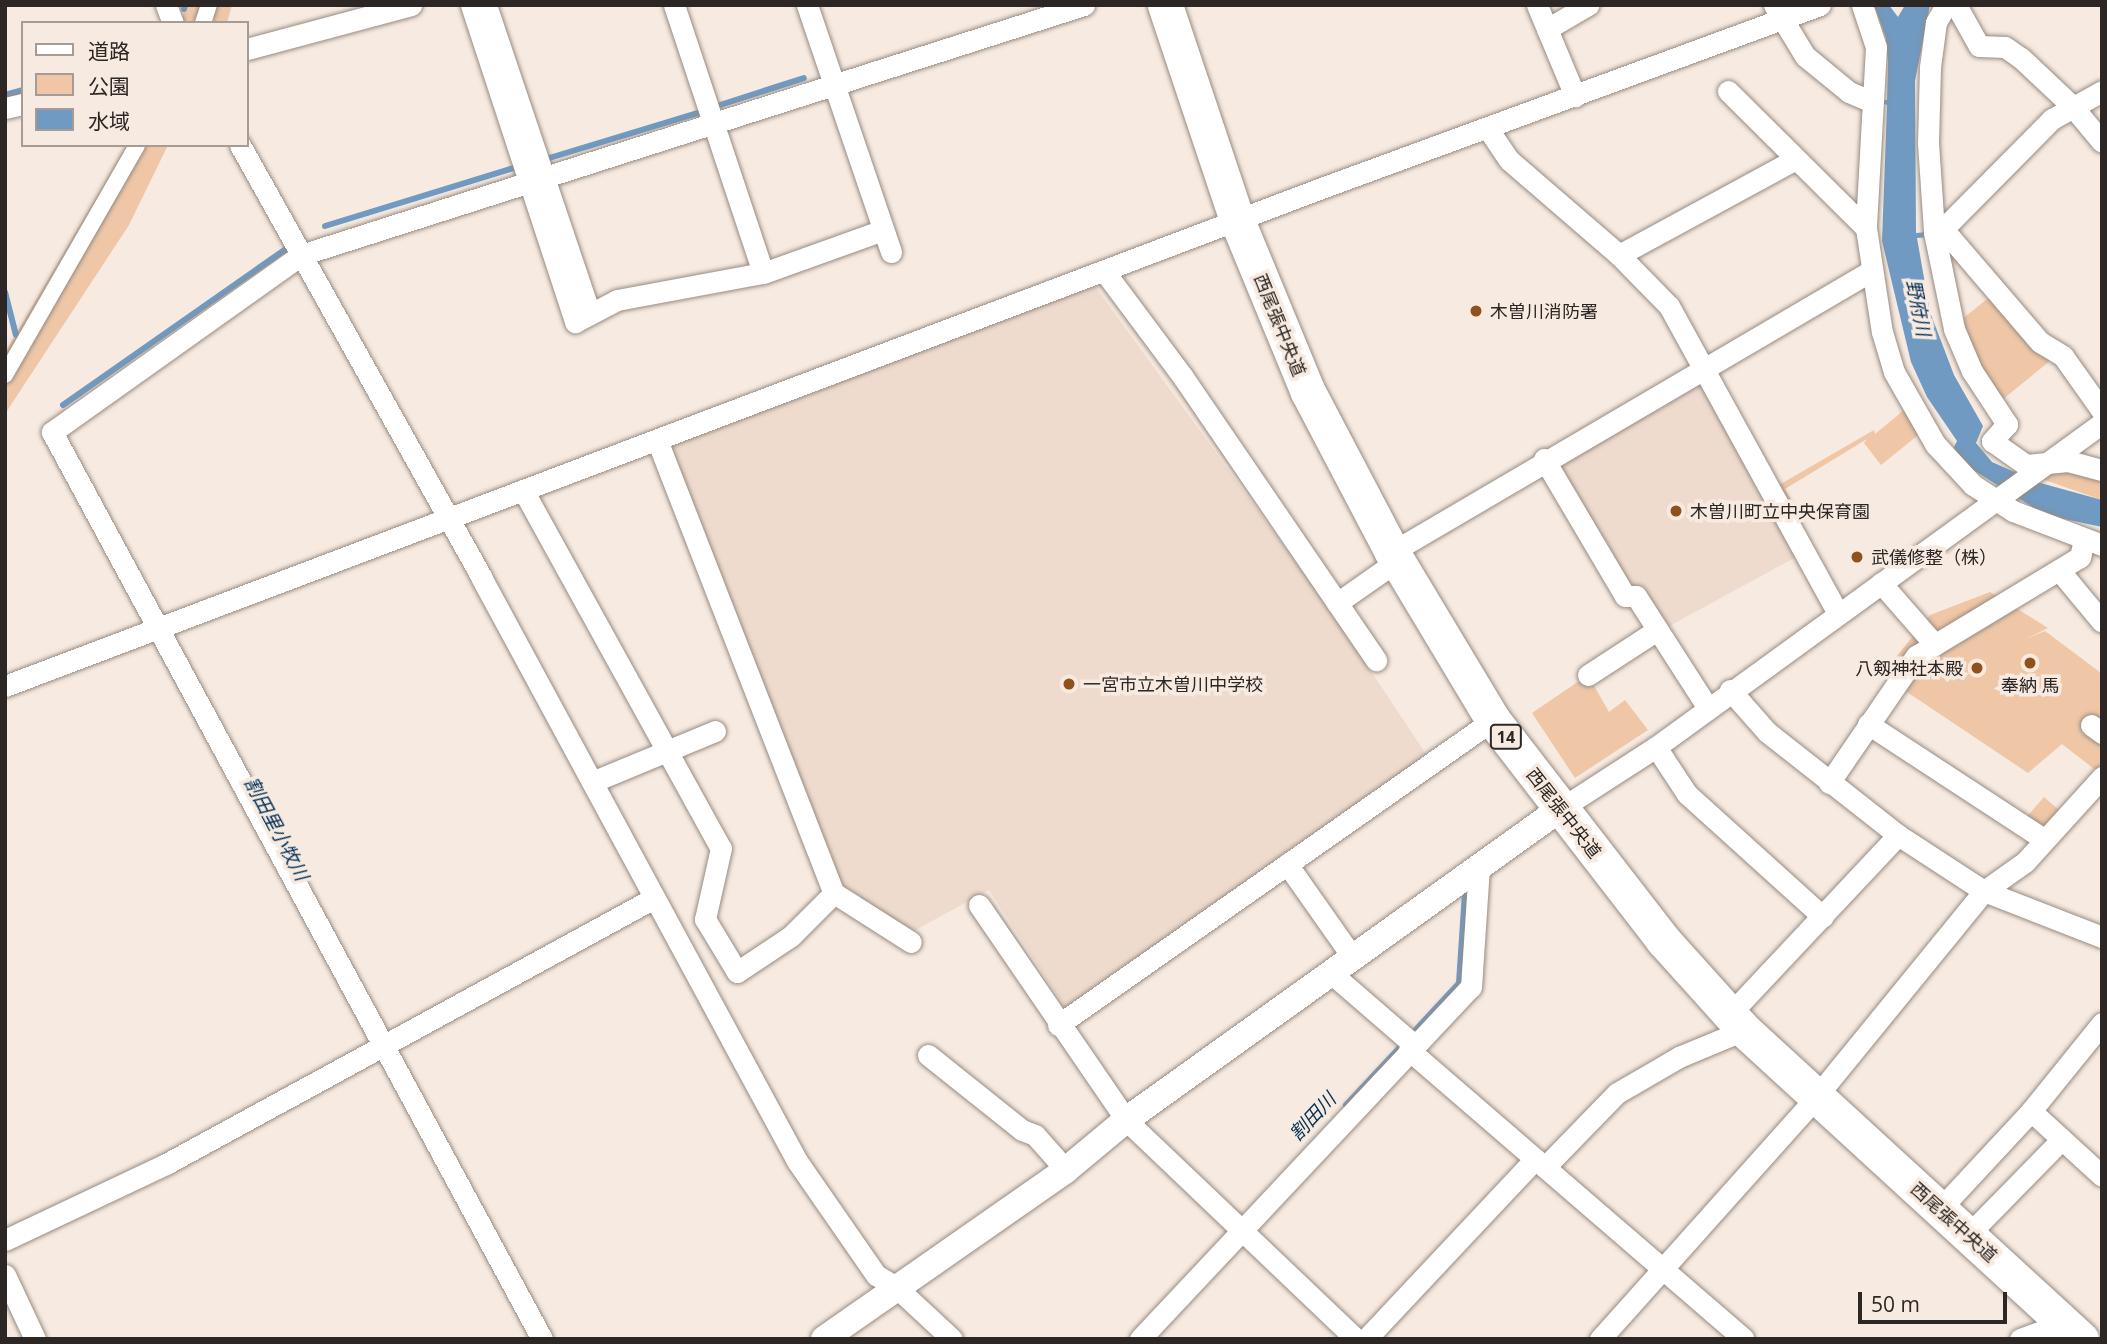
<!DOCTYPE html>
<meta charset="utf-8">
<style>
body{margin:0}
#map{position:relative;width:2107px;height:1344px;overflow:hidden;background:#f7eae0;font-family:"Open Sans","Noto Sans JP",sans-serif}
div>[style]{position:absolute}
.built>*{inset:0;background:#eedbcd}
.green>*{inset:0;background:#efc7a7;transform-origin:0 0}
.water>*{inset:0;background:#709ac1}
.stream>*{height:6px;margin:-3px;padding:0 3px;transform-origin:3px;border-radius:3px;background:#709ac1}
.roads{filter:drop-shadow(0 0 2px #968b82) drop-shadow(0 0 2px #968b82)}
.pedestrian>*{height:16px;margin:-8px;padding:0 8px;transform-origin:8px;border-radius:8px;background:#fff}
.minor>*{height:21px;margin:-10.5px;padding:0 10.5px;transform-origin:10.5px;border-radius:10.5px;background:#fff}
.tertiary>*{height:26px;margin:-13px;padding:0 13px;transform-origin:13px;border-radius:13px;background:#fff}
.primary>*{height:35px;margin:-17.5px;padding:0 17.5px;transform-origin:17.5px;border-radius:17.5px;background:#fff}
.dots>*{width:19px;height:19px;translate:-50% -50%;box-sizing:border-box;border:4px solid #f7eae0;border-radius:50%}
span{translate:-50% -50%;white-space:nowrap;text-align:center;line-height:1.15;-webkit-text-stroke:7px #f7eae0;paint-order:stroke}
.shield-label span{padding:2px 5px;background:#f7eae0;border:2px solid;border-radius:5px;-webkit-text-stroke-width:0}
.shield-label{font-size:16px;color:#2c2724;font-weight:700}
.poi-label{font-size:18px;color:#2c2724}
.left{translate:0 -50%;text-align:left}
.right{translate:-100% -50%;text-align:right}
.street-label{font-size:18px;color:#2c2724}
.water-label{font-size:19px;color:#003056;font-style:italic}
.frame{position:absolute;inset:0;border:7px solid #2c2724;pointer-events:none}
.legend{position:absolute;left:21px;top:21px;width:228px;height:126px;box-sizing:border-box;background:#f7eae0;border:2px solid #a69c95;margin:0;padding:9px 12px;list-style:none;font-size:21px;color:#2c2724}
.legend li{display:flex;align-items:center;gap:14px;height:35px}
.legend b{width:35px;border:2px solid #a69c95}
.scale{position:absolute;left:1858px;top:1292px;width:149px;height:32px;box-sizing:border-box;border:4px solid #2c2724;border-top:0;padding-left:9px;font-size:21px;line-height:24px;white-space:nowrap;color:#2c2724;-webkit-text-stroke:5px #f7eae0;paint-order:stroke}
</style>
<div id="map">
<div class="built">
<div style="clip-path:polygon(1094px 285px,1331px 611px,1428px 757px,1066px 1009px,989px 890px,910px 933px,838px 886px,667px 446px)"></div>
<div style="clip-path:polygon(1692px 384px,1706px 387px,1798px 556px,1664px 629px,1625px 586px,1552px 465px)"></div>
</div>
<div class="green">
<div style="clip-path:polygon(186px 5px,232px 5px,227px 23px,181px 23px)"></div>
<div style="clip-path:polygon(127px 145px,168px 145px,129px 225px,5px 414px,5px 353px)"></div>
<div style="clip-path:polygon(1997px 291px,2051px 360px,2002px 400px,1977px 369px,1961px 320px)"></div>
<div style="clip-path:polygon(1904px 410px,1922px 432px,1881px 465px,1864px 443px,1867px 439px,1785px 489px,1795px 506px,1790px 509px,1777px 486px,1874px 430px,1875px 434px)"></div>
<div style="clip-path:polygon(2053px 461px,2102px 471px,2102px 500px,2039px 478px)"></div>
<div style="clip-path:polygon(1990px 592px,2048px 628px,2026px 639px,2045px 631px,2101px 673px,2102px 768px,2098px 772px,2062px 744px,2028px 773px,1901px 688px,1921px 662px,1972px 636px,1964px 630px,1916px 656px,1897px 682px,1884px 672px,1930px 615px)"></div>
<div style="clip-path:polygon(1588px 675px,1609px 712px,1625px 700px,1648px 730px,1575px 778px,1532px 713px)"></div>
<div style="left:2044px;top:797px;width:28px;height:31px;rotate:41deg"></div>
</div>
<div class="water">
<div style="clip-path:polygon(1874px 5px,1889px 5px,1898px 17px,1905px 5px,1930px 5px,1915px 81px,1916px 233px,1929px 232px,1929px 237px,1917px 238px,1930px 312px,1954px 375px,1983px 426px,1976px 443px,1992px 462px,2037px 482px,2102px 500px,2102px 527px,2045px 515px,1970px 468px,1953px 449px,1957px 441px,1927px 397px,1911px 362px,1882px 241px,1887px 105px,1878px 101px,1887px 100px,1888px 62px,1886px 38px)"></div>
</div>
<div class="stream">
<div style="left:184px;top:9px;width:4px;rotate:-76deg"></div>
<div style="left:5px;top:95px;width:19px;rotate:-16deg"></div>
<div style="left:720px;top:105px;width:88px;rotate:-17.8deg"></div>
<div style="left:546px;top:159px;width:165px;rotate:-16.9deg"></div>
<div style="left:325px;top:226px;width:198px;rotate:-17.1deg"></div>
<div style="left:5px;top:292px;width:44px;rotate:75.7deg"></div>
<div style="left:63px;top:405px;width:276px;rotate:-35deg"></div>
<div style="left:1410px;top:1036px;width:72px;rotate:-47.2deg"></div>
<div style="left:1459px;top:983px;width:91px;rotate:-86.2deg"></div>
<div style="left:1346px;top:1105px;width:83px;rotate:-46.9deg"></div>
</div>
<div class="roads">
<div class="pedestrian">
<div style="left:203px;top:23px;width:19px;rotate:-72deg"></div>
<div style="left:5px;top:375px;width:265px;rotate:-60.1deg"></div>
</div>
<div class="minor">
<div style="left:166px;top:5px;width:19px;rotate:69deg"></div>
<div style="left:471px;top:5px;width:334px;rotate:71.8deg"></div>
<div style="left:575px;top:322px;width:47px;rotate:-27.6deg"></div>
<div style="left:617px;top:300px;width:148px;rotate:-10.5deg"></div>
<div style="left:763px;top:273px;width:127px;rotate:-19.7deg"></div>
<div style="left:486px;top:5px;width:326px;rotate:71.4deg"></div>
<div style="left:674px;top:5px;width:282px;rotate:71.6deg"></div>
<div style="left:807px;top:5px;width:261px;rotate:71.2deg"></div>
<div style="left:1537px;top:5px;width:99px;rotate:67.3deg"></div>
<div style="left:1774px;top:5px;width:60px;rotate:58.7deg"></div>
<div style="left:1805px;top:56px;width:57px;rotate:39.3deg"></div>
<div style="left:1849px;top:92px;width:23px;rotate:23deg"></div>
<div style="left:1862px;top:5px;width:44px;rotate:71.6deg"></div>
<div style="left:1876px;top:47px;width:181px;rotate:93.2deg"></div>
<div style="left:1866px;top:228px;width:105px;rotate:81.3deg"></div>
<div style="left:1882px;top:332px;width:42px;rotate:73.3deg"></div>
<div style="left:1894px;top:372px;width:83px;rotate:60.3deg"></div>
<div style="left:1935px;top:444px;width:56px;rotate:47.2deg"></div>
<div style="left:1973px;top:485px;width:48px;rotate:33deg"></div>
<div style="left:2013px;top:511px;width:95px;rotate:20.9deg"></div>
<div style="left:1946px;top:5px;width:20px;rotate:120deg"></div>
<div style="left:1936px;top:22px;width:45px;rotate:97.6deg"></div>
<div style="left:1930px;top:67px;width:76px;rotate:91.5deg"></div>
<div style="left:1928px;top:143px;width:89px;rotate:86.1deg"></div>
<div style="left:1934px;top:232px;width:99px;rotate:78.3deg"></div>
<div style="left:1954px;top:329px;width:46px;rotate:66.8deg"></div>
<div style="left:1972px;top:371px;width:64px;rotate:56.6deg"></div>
<div style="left:2007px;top:424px;width:23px;rotate:131deg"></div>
<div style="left:1992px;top:441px;width:42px;rotate:35.2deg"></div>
<div style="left:2026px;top:465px;width:42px;rotate:-5.4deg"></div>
<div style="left:2068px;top:461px;width:35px;rotate:15deg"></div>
<div style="left:1956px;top:5px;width:47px;rotate:60.7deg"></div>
<div style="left:1979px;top:46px;width:26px;rotate:2deg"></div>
<div style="left:2005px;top:47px;width:19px;rotate:35deg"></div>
<div style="left:2021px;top:58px;width:71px;rotate:43.3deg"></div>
<div style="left:2073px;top:107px;width:45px;rotate:50.4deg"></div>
<div style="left:1547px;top:29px;width:48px;rotate:-30.3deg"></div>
<div style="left:247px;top:49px;width:170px;rotate:-15deg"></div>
<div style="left:1728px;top:91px;width:194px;rotate:44.8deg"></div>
<div style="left:5px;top:108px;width:18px;rotate:-13deg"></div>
<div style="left:1488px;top:129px;width:37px;rotate:56deg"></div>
<div style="left:1509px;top:160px;width:145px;rotate:40.8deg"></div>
<div style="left:1619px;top:255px;width:71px;rotate:45.6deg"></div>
<div style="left:1669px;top:306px;width:350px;rotate:61.2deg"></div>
<div style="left:240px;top:145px;width:495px;rotate:60.8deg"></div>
<div style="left:481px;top:577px;width:664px;rotate:61.58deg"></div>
<div style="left:797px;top:1161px;width:139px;rotate:55.3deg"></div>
<div style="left:876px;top:1275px;width:23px;rotate:31deg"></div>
<div style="left:896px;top:1287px;width:76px;rotate:42.9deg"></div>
<div style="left:1943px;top:229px;width:149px;rotate:49.4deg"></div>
<div style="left:2040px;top:342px;width:27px;rotate:31deg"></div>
<div style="left:2063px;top:356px;width:67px;rotate:54.7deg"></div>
<div style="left:1934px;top:232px;width:9px;rotate:-18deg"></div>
<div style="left:1943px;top:229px;width:155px;rotate:-45.3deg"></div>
<div style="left:2052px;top:119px;width:57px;rotate:-29.2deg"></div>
<div style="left:1619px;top:255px;width:199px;rotate:-28.5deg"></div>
<div style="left:1104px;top:271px;width:132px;rotate:53.3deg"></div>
<div style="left:1183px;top:377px;width:343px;rotate:55.7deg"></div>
<div style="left:657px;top:440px;width:486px;rotate:68.7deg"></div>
<div style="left:834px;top:893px;width:91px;rotate:32.5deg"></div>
<div style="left:1544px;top:459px;width:159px;rotate:59.4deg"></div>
<div style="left:1625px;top:596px;width:11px"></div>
<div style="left:1636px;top:596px;width:133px;rotate:57.3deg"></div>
<div style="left:523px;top:490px;width:409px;rotate:61.1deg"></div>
<div style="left:721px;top:848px;width:73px;rotate:102.7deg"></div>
<div style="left:705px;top:919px;width:62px;rotate:58.9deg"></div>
<div style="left:737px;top:972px;width:65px;rotate:-33.7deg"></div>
<div style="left:791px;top:936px;width:61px;rotate:-45deg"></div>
<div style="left:1392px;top:552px;width:555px;rotate:-30.4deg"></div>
<div style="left:2059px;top:570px;width:67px;rotate:50.4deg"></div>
<div style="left:1881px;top:583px;width:82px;rotate:48.9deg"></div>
<div style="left:1337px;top:603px;width:73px;rotate:-35deg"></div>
<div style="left:1588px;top:675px;width:82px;rotate:-33.1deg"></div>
<div style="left:5px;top:686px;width:1413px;rotate:-20.72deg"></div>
<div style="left:1327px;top:186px;width:525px;rotate:-20.16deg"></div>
<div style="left:1730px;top:690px;width:56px;rotate:48.6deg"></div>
<div style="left:1767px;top:732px;width:167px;rotate:38.2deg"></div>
<div style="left:1898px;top:835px;width:103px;rotate:33.1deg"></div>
<div style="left:1984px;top:891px;width:127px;rotate:21.3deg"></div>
<div style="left:1868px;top:724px;width:210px;rotate:33.2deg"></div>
<div style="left:2091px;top:725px;width:14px;rotate:36deg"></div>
<div style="left:1656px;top:747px;width:56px;rotate:56.6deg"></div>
<div style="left:1687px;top:794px;width:183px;rotate:42.1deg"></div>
<div style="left:592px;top:782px;width:133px;rotate:-22.5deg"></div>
<div style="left:1829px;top:783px;width:154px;rotate:-55.6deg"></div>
<div style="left:1916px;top:656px;width:192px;rotate:-31.1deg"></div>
<div style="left:2080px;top:557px;width:17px;rotate:-77deg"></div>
<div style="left:1560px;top:809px;width:114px;rotate:-32.9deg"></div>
<div style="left:1656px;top:747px;width:551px;rotate:-36deg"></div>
<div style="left:1287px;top:864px;width:115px;rotate:54.9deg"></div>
<div style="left:979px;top:905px;width:260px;rotate:55.6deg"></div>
<div style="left:1126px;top:1120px;width:318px;rotate:43.6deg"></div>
<div style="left:1331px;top:973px;width:110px;rotate:40.9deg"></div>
<div style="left:1730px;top:1014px;width:245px;rotate:-46.8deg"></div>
<div style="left:1058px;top:1025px;width:531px;rotate:-35.04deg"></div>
<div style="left:1409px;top:1050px;width:442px;rotate:40.8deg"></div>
<div style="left:928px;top:1055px;width:120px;rotate:38.6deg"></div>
<div style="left:1022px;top:1130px;width:14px;rotate:21deg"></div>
<div style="left:1035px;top:1135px;width:47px;rotate:48.5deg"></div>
<div style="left:2031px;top:1111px;width:96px;rotate:42.5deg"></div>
<div style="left:1545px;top:1167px;width:103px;rotate:-45.8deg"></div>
<div style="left:1617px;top:1093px;width:72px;rotate:-30.1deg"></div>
<div style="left:1679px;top:1057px;width:70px;rotate:-22.6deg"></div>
<div style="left:1940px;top:1209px;width:134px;rotate:-47.1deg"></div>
<div style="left:2031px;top:1111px;width:113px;rotate:-51.1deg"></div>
<div style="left:1968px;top:1235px;width:134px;rotate:-45.6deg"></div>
<div style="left:5px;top:1240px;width:178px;rotate:-25.3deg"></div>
<div style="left:166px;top:1164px;width:556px;rotate:-28.59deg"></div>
<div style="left:5px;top:1275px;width:71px;rotate:64.9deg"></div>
<div style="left:542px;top:1339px;width:1031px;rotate:-118.38deg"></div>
<div style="left:52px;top:432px;width:305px;rotate:-35.4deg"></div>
<div style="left:301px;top:255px;width:822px;rotate:-17.71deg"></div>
<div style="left:1140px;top:1339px;width:483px;rotate:-46.8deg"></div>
<div style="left:1471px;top:987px;width:119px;rotate:-86.2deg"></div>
<div style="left:1366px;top:1339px;width:247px;rotate:-46.8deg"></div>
<div style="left:1600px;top:1339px;width:324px;rotate:-48.2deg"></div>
<div style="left:1816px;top:1097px;width:266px;rotate:-50.8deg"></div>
<div style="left:1984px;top:891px;width:50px;rotate:-35.3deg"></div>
<div style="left:2025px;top:862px;width:115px;rotate:-47.8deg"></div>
<div style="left:2020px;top:1339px;width:47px;rotate:-20deg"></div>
</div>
<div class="tertiary">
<div style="left:824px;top:1339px;width:295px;rotate:-34.9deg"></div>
<div style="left:1066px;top:1170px;width:78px;rotate:-39.8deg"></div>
<div style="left:1126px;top:1120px;width:534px;rotate:-35.62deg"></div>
</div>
<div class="primary">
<div style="left:1165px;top:5px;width:227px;rotate:71.5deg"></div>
<div style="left:1237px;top:220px;width:186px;rotate:67.6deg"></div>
<div style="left:1308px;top:392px;width:181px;rotate:62.3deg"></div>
<div style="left:1392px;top:552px;width:196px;rotate:59deg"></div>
<div style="left:1493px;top:720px;width:278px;rotate:52.3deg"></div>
<div style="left:1663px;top:940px;width:121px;rotate:48deg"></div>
<div style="left:1744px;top:1030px;width:457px;rotate:42.5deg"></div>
</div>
</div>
<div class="dots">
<div style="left:1476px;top:311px;background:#91511c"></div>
<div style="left:1676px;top:511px;background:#91511c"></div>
<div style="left:1857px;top:557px;background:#91511c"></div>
<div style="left:2030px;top:663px;background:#91511c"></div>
<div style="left:1977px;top:668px;background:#91511c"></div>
<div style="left:1069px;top:684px;background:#91511c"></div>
</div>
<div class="shield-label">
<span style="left:1506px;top:737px">14</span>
</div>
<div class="poi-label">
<span class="left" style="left:1490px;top:311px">木曽川消防署</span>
<span class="left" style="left:1690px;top:511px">木曽川町立中央保育園</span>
<span class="left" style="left:1871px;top:557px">武儀修整（株）</span>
<span class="right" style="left:1963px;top:668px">八剱神社本殿</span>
<span class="left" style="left:1083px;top:684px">一宮市立木曽川中学校</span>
<span style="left:2030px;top:685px">奉納 馬</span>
</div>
<div class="street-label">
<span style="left:1280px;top:325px;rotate:68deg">西尾張中央道</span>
<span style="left:1564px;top:813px;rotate:52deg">西尾張中央道</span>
<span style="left:1954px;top:1222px;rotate:42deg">西尾張中央道</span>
</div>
<div class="water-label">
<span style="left:1918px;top:308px;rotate:79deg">野府川</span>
<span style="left:276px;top:829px;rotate:62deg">割田里小牧川</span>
<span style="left:1313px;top:1117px;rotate:-47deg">割田川</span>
</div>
<div class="frame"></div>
<ul class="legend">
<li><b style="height:9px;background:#fff"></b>道路</li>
<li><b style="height:19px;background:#efc7a7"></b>公園</li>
<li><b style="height:19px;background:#709ac1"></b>水域</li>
</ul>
<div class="scale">50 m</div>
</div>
